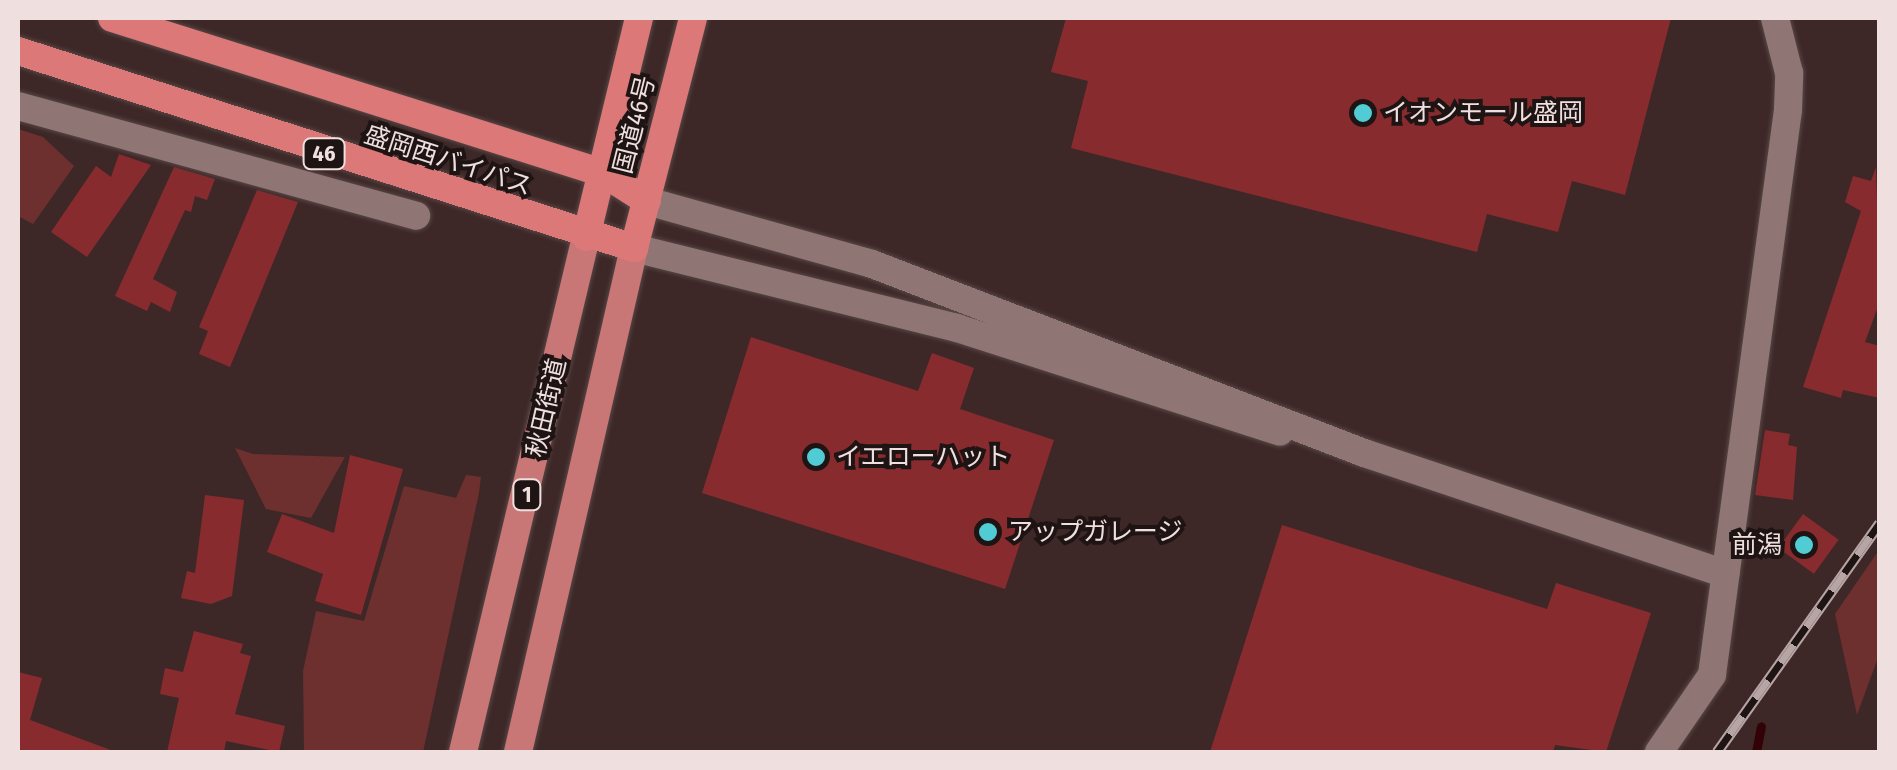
<!DOCTYPE html>
<meta charset="utf-8">
<style>
body{margin:0}
#map{position:relative;width:1897px;height:770px;overflow:hidden;background:#3d2827;font-family:"Fira Sans Condensed","Noto Sans JP",sans-serif}
div>[style]{position:absolute}
.green>*{inset:0;background:#6e2f2f}
.stream>*{height:9px;margin:-4.5px;padding:0 4.5px;transform-origin:4.5px;border-radius:4.5px;background:#320206}
.building>*{inset:0;background:#882b2f;transform-origin:0 0}
.roads{filter:drop-shadow(0 0 2px #584746) drop-shadow(0 0 2px #584746)}
.minor>*{height:28px;margin:-14px;padding:0 14px;transform-origin:14px;border-radius:14px;background:#8f7674}
.tertiary>*{height:28px;margin:-14px;padding:0 14px;transform-origin:14px;border-radius:14px;background:#8f7674}
.primary>*{height:28px;margin:-14px;padding:0 14px;transform-origin:14px;border-radius:14px;background:#c97776}
.trunk>*{height:28px;margin:-14px;padding:0 14px;transform-origin:14px;border-radius:14px;background:#dc7877}
.rail>*{height:11px;margin-top:-5.5px;transform-origin:0;background:repeating-linear-gradient(90deg,#1e1413 0 22px,#b6a5a4 0 44px);box-sizing:border-box;border-block:2px solid #b6a5a4}
.dots>*{width:28px;height:28px;translate:-50% -50%;box-sizing:border-box;border:5px solid #1e1413;border-radius:50%}
span{translate:-50% -50%;white-space:nowrap;text-align:center;line-height:1.15;-webkit-text-stroke:8px #1e1413;paint-order:stroke}
.shield-label span{padding:2px 8px;background:#1e1413;border:2px solid;border-radius:8px;-webkit-text-stroke-width:0}
.shield-label{font-size:22px;color:#efe0df;font-weight:700}
.poi-label{font-size:25px;color:#efe0df}
.left{translate:0 -50%;text-align:left}
.right{translate:-100% -50%;text-align:right}
.street-label{font-size:25px;color:#efe0df}
.frame{position:absolute;inset:0;border:20px solid #efe0df;pointer-events:none}
</style>
<div id="map">
<div class="green">
<div style="clip-path:polygon(18px 129px,43px 137px,74px 166px,33px 224px,18px 216px)"></div>
<div style="clip-path:polygon(235px 448px,253px 454px,345px 457px,311px 518px,266px 509px)"></div>
<div style="clip-path:polygon(466px 475px,481px 477px,479px 493px,423px 752px,304px 752px,303px 671px,316px 611px,364px 621px,404px 486px,456px 498px)"></div>
<div style="clip-path:polygon(1879px 550px,1879px 655px,1857px 715px,1835px 614px)"></div>
</div>
<div class="stream">
<div style="left:1756px;top:752px;width:26px;rotate:-79deg"></div>
</div>
<div class="building">
<div style="clip-path:polygon(1066px 18px,1671px 18px,1625px 195px,1572px 181px,1558px 232px,1487px 214px,1477px 252px,1071px 148px,1088px 81px,1051px 72px)"></div>
<div style="clip-path:polygon(119px 154px,151px 165px,87px 257px,51px 232px,96px 166px,111px 177px)"></div>
<div style="clip-path:polygon(174px 167px,215px 179px,207px 200px,195px 196px,191px 212px,185px 210px,153px 279px,177px 292px,170px 312px,151px 302px,147px 311px,115px 296px)"></div>
<div style="clip-path:polygon(1876px 167px,1880px 301px,1865px 342px,1880px 346px,1880px 398px,1843px 390px,1841px 398px,1803px 387px,1861px 211px,1845px 202px,1853px 176px,1871px 181px)"></div>
<div style="clip-path:polygon(257px 190px,298px 202px,230px 367px,199px 354px,208px 331px,199px 327px)"></div>
<div style="clip-path:polygon(751px 337px,918px 391px,932px 353px,974px 368px,960px 409px,1054px 440px,1005px 589px,702px 493px)"></div>
<div style="clip-path:polygon(1765px 430px,1790px 434px,1788px 445px,1797px 447px,1793px 500px,1755px 495px)"></div>
<div style="clip-path:polygon(350px 455px,403px 469px,361px 615px,315px 601px,323px 574px,267px 552px,282px 514px,334px 533px)"></div>
<div style="clip-path:polygon(205px 495px,244px 500px,232px 596px,211px 604px,181px 598px,187px 571px,195px 573px)"></div>
<div style="left:1803px;top:514px;width:44px;height:42px;rotate:36deg"></div>
<div style="clip-path:polygon(1282px 525px,1547px 609px,1556px 583px,1651px 613px,1606px 752px,1555px 745px,1553px 752px,1210px 752px)"></div>
<div style="clip-path:polygon(194px 631px,243px 644px,240px 653px,251px 656px,235px 714px,285px 726px,279px 752px,226px 741px,224px 752px,167px 752px,179px 698px,160px 694px,165px 668px,183px 672px)"></div>
<div style="clip-path:polygon(18px 672px,42px 678px,30px 720px,116px 752px,18px 752px)"></div>
</div>
<div class="roads">
<div class="minor">
<div style="left:18px;top:106px;width:413px;rotate:15.4deg"></div>
<div style="left:1659px;top:752px;width:93px;rotate:-55.5deg"></div>
<div style="left:1712px;top:675px;width:570px;rotate:-82.34deg"></div>
<div style="left:1788px;top:110px;width:37px;rotate:-88deg"></div>
<div style="left:1789px;top:73px;width:57px;rotate:-104.3deg"></div>
</div>
<div class="tertiary">
<div style="left:647px;top:201px;width:234px;rotate:15.6deg"></div>
<div style="left:872px;top:264px;width:527px;rotate:21.01deg"></div>
<div style="left:1364px;top:453px;width:381px;rotate:18.5deg"></div>
<div style="left:634px;top:248px;width:333px;rotate:13.9deg"></div>
<div style="left:957px;top:328px;width:339px;rotate:17.8deg"></div>
</div>
<div class="primary">
<div style="left:463px;top:752px;width:529px;rotate:-76.57deg"></div>
<div style="left:518px;top:752px;width:517px;rotate:-77.04deg"></div>
</div>
<div class="trunk">
<div style="left:112px;top:18px;width:515px;rotate:17.52deg"></div>
<div style="left:603px;top:173px;width:52px;rotate:32.5deg"></div>
<div style="left:18px;top:51px;width:647px;rotate:17.73deg"></div>
<div style="left:634px;top:248px;width:237px;rotate:-75.6deg"></div>
<div style="left:586px;top:237px;width:225px;rotate:-76.4deg"></div>
</div>
</div>
<div class="rail">
<div style="left:1717px;top:752px;width:281px;rotate:-54.6deg"></div>
</div>
<div class="dots">
<div style="left:1363px;top:113px;background:#51ccd5"></div>
<div style="left:816px;top:457px;background:#51ccd5"></div>
<div style="left:988px;top:532px;background:#51ccd5"></div>
<div style="left:1804px;top:545px;background:#51ccd5"></div>
</div>
<div class="shield-label">
<span style="left:324px;top:154px">46</span>
<span style="left:527px;top:495px">1</span>
</div>
<div class="poi-label">
<span class="left" style="left:1383px;top:113px">イオンモール盛岡</span>
<span class="left" style="left:836px;top:457px">イエローハット</span>
<span class="left" style="left:1008px;top:532px">アップガレージ</span>
<span class="right" style="left:1782px;top:545px">前潟</span>
</div>
<div class="street-label">
<span style="left:635px;top:125px;rotate:-76deg">国道46号</span>
<span style="left:448px;top:161px;rotate:18deg">盛岡西バイパス</span>
<span style="left:547px;top:408px;rotate:-77deg">秋田街道</span>
</div>
<div class="frame"></div>
</div>
